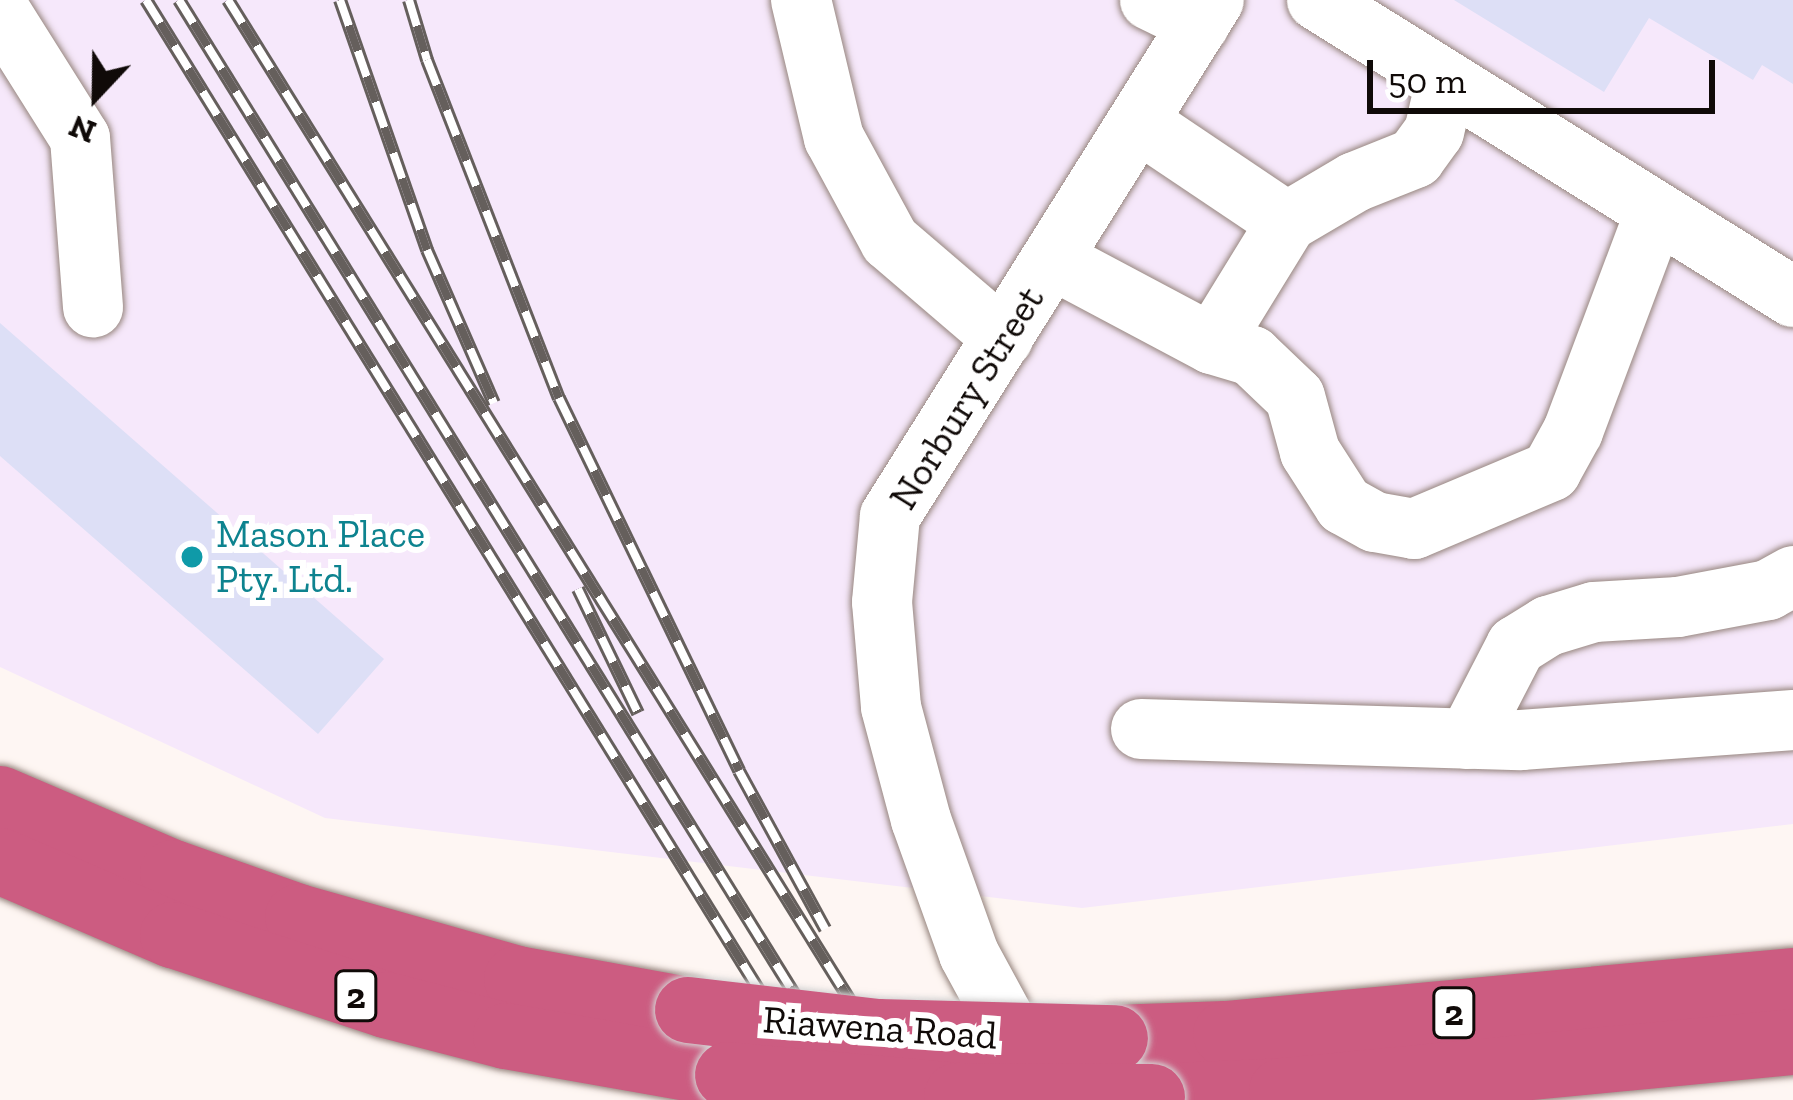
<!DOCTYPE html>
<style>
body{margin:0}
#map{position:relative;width:1793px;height:1100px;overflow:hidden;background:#fef6f3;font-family:"Zilla Slab",serif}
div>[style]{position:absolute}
.industrial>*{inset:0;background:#f6e8fb}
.building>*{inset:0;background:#dddff6}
.roads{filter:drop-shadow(0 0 3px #97867f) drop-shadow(0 0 3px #97867f)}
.minor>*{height:60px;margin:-30px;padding:0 30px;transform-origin:30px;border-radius:30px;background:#fff}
.highway>*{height:66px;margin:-33px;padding:0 33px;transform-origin:33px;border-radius:33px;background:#cc5c81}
.rail>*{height:14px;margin-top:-7px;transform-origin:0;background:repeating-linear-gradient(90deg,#fff 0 27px,#655f5c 0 54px);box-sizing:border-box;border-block:3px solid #655f5c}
.bridges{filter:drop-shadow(0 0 3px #d4d3d3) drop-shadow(0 0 3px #d4d3d3)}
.highway-bridge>*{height:66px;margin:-33px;padding:0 33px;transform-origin:33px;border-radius:33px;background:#cc5c81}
.dots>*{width:33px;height:33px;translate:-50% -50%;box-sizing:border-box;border:6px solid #fff;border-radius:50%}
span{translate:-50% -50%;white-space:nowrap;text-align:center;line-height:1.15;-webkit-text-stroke:12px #fff;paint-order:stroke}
.shield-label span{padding:3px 9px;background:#fff;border:3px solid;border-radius:9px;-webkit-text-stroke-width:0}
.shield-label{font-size:36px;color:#100a08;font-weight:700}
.street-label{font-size:39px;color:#100a08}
.culture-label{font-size:39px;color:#0d838f}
.left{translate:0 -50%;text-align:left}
.north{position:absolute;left:36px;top:36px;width:120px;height:120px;-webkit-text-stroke:9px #fff;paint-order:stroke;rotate:202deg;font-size:33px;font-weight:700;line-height:48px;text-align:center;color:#100a08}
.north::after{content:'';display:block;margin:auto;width:42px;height:54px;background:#100a08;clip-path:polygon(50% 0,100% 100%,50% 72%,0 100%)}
.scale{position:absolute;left:1367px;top:60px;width:348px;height:54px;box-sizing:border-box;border:6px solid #100a08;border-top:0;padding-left:15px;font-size:36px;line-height:42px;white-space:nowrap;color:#100a08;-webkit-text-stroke:9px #fff;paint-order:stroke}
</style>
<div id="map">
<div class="industrial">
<div style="clip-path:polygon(0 0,1793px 0,1793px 824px,1082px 908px,325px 818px,0 667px)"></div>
</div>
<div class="building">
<div style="clip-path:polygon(1454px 0,1793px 0,1793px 84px,1762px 65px,1753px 80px,1649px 18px,1604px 92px)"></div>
<div style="clip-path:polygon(0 323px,384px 659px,318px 734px,0 456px)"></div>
</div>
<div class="roads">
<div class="minor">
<div style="left:801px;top:0;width:142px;rotate:76.6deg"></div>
<div style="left:834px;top:138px;width:117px;rotate:61.5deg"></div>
<div style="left:890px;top:241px;width:149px;rotate:40.6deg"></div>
<div style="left:1150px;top:0;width:55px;rotate:26.1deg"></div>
<div style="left:1317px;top:0;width:561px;rotate:31.96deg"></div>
<div style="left:0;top:11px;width:150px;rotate:57.8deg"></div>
<div style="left:80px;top:138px;width:170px;rotate:85.6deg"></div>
<div style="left:1138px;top:122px;width:179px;rotate:33.9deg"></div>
<div style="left:1052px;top:259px;width:181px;rotate:28deg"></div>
<div style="left:1212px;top:344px;width:42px;rotate:16.7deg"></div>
<div style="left:1252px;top:356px;width:59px;rotate:43.6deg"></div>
<div style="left:1295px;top:397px;width:57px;rotate:74.7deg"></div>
<div style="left:1310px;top:452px;width:63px;rotate:57.3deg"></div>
<div style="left:1344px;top:505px;width:35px;rotate:29deg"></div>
<div style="left:1375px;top:522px;width:40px;rotate:10deg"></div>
<div style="left:1414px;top:529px;width:149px;rotate:-22.9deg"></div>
<div style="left:1551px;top:471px;width:46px;rotate:-61.2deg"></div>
<div style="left:1573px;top:431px;width:233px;rotate:-69.4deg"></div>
<div style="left:1212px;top:344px;width:143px;rotate:-58.4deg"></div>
<div style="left:1287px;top:222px;width:79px;rotate:-30.5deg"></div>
<div style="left:1355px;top:182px;width:65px;rotate:-21.8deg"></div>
<div style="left:1415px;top:158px;width:32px;rotate:-54deg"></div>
<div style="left:1434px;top:132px;width:52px;rotate:-76.8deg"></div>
<div style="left:1141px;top:729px;width:380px;rotate:1.7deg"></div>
<div style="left:1521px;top:740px;width:273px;rotate:-4.2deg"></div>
<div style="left:1468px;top:739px;width:105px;rotate:-62.7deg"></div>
<div style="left:1516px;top:646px;width:38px;rotate:-32deg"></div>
<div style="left:1548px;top:626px;width:48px;rotate:-16.9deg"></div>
<div style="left:1594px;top:612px;width:84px;rotate:-3.4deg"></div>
<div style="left:1678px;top:607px;width:92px;rotate:-10.7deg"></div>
<div style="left:1768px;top:590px;width:29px;rotate:-29deg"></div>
<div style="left:1033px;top:1072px;width:134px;rotate:-118.5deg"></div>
<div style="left:969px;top:954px;width:142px;rotate:-109.7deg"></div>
<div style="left:921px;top:820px;width:117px;rotate:-104.9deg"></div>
<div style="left:891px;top:707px;width:105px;rotate:-94.9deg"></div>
<div style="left:882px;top:602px;width:86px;rotate:-84.7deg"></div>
<div style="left:890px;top:516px;width:609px;rotate:-57.88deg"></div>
</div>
<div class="highway">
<div style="left:0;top:799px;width:188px;rotate:23.2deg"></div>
<div style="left:173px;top:873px;width:133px;rotate:19.4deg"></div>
<div style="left:298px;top:917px;width:228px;rotate:15.8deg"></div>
<div style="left:517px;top:979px;width:174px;rotate:10.3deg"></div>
<div style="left:0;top:861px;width:188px;rotate:23.2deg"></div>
<div style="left:173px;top:935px;width:224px;rotate:18.2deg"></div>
<div style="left:386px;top:1005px;width:124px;rotate:14.5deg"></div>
<div style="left:506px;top:1036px;width:225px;rotate:10deg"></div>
<div style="left:1115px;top:1038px;width:111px;rotate:-2.1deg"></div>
<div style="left:1226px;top:1034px;width:569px;rotate:-5.34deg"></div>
<div style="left:1152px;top:1097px;width:130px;rotate:-2.6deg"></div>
<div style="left:1282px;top:1091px;width:513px;rotate:-5.48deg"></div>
</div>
</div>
<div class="rail">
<div style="left:146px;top:0;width:1294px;rotate:58.24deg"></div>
<div style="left:179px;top:0;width:1294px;rotate:58.24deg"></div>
<div style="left:228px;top:0;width:1295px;rotate:58.13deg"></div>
<div style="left:340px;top:0;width:265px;rotate:70.8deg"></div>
<div style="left:427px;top:250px;width:167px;rotate:66.4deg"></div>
<div style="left:409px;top:0;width:63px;rotate:73.3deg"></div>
<div style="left:427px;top:60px;width:363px;rotate:68.7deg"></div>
<div style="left:559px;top:398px;width:414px;rotate:64.2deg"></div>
<div style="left:739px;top:771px;width:180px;rotate:61.4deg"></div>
<div style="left:578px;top:589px;width:138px;rotate:64.2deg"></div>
</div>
<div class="bridges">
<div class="highway-bridge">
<div style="left:688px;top:1010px;width:191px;rotate:6.6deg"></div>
<div style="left:878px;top:1032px;width:237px;rotate:1.5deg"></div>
<div style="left:728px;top:1075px;width:230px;rotate:5.2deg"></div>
<div style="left:957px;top:1096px;width:195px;rotate:0.3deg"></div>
</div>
</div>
<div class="dots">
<div style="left:192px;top:557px;background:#0f9aa8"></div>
</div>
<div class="shield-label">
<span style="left:356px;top:996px">2</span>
<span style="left:1454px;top:1013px">2</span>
</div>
<div class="street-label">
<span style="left:967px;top:398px;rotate:-58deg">Norbury Street</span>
<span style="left:880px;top:1028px;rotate:4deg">Riawena Road</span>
</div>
<div class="culture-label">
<span class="left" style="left:216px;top:557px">Mason Place<br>Pty. Ltd.</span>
</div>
<div class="north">N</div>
<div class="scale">50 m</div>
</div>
